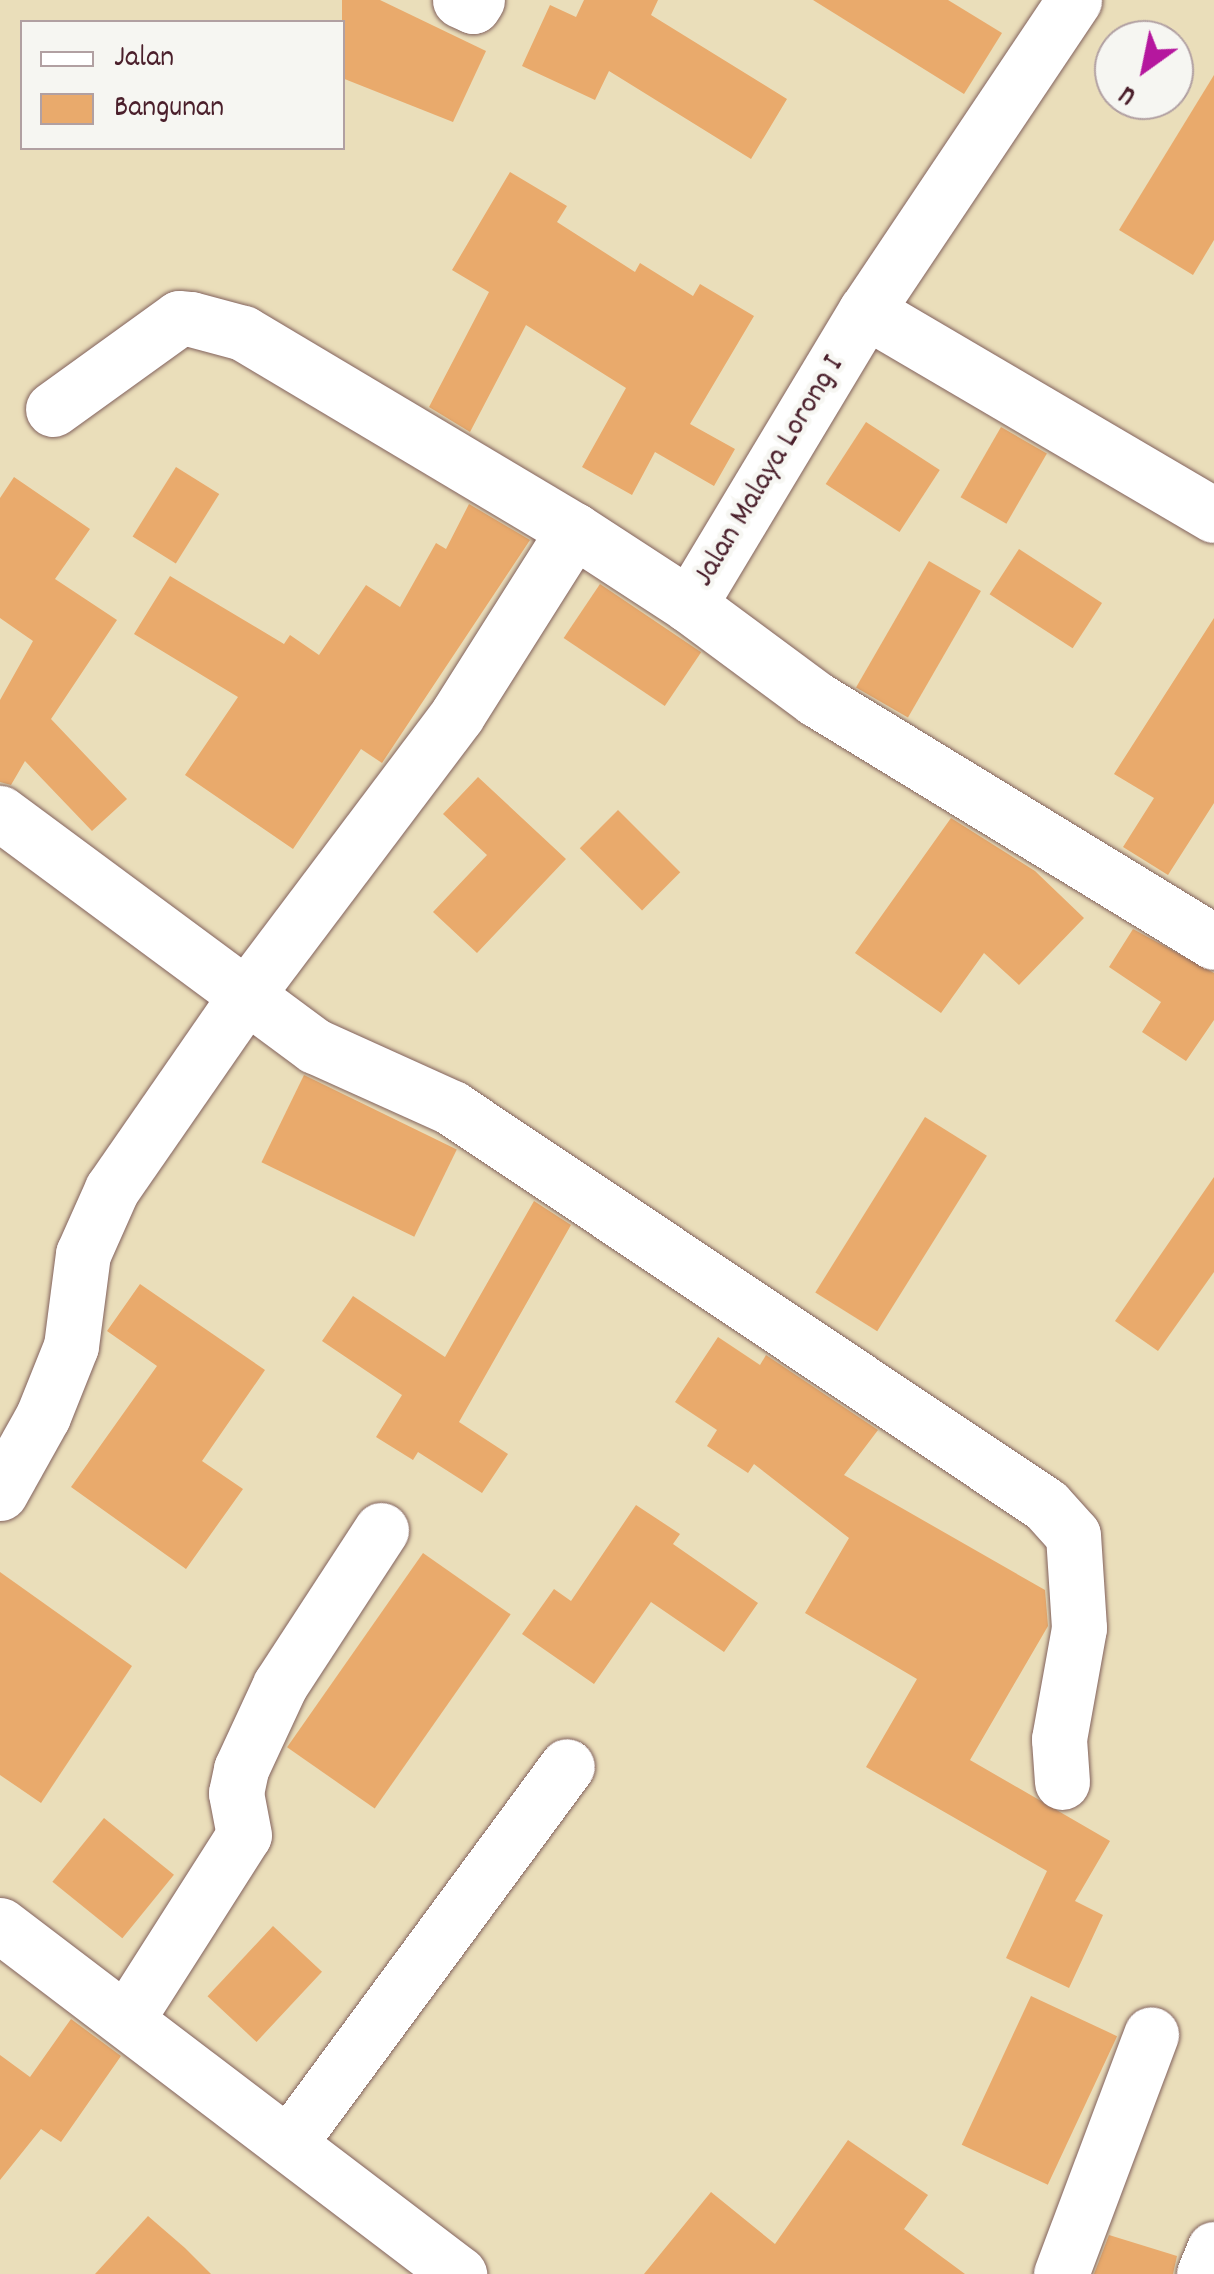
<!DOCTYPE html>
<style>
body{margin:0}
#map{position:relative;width:1214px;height:2274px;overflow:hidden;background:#eadeba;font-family:Dekko,sans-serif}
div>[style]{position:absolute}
.building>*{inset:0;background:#e9aa6c;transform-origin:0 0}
.roads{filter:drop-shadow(0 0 2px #82625d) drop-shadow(0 0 2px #82625d)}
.minor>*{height:55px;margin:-27.5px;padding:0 27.5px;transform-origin:27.5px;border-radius:27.5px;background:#fff}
span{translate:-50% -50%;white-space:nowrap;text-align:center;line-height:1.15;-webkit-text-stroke:9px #f6f6f2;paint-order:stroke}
.street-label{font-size:32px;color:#4a1f2b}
.legend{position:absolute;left:20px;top:20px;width:325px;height:130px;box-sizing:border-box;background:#f6f6f2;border:2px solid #b1a0a2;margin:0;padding:12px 18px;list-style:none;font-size:30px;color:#4a1f2b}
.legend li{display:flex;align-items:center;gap:20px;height:50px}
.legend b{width:50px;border:2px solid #b1a0a2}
.north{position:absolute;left:1094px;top:20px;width:100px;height:100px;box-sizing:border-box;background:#f6f6f2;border:2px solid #b1a0a2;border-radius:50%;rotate:213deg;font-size:28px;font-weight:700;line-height:40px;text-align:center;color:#4a1f2b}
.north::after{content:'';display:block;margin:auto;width:35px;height:45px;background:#b5179e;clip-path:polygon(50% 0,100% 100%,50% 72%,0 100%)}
</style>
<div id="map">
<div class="building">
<div style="clip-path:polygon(342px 0,380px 0,486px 51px,453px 122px,342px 78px)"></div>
<div style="clip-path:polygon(584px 0,658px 0,651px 15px,787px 99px,751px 159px,609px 71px,595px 100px,522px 66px,550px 5px,576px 17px)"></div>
<div style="clip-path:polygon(813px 0,948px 0,1002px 33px,964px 94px)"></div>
<div style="clip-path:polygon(1214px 75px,1214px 240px,1193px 275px,1119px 230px)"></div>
<div style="clip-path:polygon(510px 172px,567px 206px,557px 222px,635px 272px,640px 263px,693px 296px,700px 284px,754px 316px,690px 424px,735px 449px,714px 486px,655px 452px,632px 495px,582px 467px,626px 388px,526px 325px,470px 432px,429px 407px,489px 292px,452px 270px)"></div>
<div style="left:866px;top:422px;width:88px;height:74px;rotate:33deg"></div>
<div style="left:1001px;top:427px;width:53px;height:81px;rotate:30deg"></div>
<div style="left:176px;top:467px;width:51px;height:82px;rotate:32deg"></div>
<div style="clip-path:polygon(14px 477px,90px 529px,55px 579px,117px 620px,51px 719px,127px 799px,92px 831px,25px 761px,11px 785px,0 782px,0 700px,33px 641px,0 618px,0 498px)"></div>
<div style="clip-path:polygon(469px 504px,530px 540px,382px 763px,361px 749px,293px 849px,185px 775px,238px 697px,134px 634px,170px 576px,284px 644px,290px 635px,319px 655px,366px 585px,400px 607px,436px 543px,446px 549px)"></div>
<div style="left:1019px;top:549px;width:99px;height:54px;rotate:33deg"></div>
<div style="left:929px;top:561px;width:60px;height:146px;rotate:30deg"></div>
<div style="left:600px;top:584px;width:122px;height:65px;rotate:34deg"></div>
<div style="clip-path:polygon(1214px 618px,1214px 803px,1168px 875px,1123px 847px,1154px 798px,1114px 774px)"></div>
<div style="clip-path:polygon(478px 777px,566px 859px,477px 953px,433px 912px,487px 855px,443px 814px)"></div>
<div style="left:618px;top:810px;width:88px;height:54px;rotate:45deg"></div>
<div style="clip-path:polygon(951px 818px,1035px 871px,1084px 918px,1019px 985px,984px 953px,941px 1013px,855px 953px)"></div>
<div style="clip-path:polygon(1133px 929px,1214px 973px,1214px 1020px,1186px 1061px,1142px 1032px,1161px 1002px,1109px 967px)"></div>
<div style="left:304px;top:1075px;width:170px;height:97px;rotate:26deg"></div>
<div style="left:925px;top:1117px;width:73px;height:207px;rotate:32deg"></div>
<div style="clip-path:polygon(1214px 1177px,1214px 1272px,1158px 1351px,1115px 1321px)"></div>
<div style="clip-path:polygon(534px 1201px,571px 1225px,459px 1422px,508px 1454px,482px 1493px,418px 1452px,413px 1460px,376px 1437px,402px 1395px,322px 1341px,353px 1296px,445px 1357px)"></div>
<div style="clip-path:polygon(140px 1284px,265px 1370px,202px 1461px,243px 1489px,186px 1569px,71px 1487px,157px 1366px,107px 1331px)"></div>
<div style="clip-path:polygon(718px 1337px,760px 1365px,766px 1355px,878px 1430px,844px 1475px,1045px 1590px,1048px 1626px,970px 1760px,1110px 1841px,1075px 1901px,1103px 1915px,1069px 1988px,1006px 1958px,1047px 1871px,866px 1767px,917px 1679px,805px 1613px,849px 1538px,754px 1464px,748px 1473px,707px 1446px,717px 1430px,675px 1402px)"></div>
<div style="clip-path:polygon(636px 1505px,680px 1534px,673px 1544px,758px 1603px,724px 1652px,651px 1602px,594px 1684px,522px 1634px,554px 1589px,571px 1601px)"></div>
<div style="left:423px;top:1553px;width:107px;height:237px;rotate:35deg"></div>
<div style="clip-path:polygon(0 1572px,132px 1666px,41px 1803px,0 1775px)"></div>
<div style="left:104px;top:1818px;width:90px;height:82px;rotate:39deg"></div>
<div style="left:273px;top:1926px;width:67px;height:96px;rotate:43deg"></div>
<div style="left:1031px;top:1996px;width:95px;height:164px;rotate:25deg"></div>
<div style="clip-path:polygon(71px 2019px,121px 2056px,61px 2142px,41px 2129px,0 2180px,0 2055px,30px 2077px)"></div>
<div style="clip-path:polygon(848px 2140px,928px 2195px,904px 2229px,965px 2274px,644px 2274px,711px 2192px,775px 2244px)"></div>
<div style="clip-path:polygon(148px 2216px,185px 2248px,211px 2274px,95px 2274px)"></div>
<div style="clip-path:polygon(1109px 2235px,1177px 2256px,1173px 2274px,1094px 2274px)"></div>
</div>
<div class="roads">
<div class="minor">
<div style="left:460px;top:0;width:14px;rotate:25deg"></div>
<div style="left:473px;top:6px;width:7px;rotate:-56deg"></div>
<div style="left:866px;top:311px;width:403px;rotate:30.4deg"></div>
<div style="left:53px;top:409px;width:155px;rotate:-35.8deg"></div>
<div style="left:179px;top:318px;width:12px;rotate:5deg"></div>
<div style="left:191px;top:319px;width:54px;rotate:15.1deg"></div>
<div style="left:243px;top:333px;width:385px;rotate:30.8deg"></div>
<div style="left:689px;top:605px;width:158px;rotate:36.5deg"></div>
<div style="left:816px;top:699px;width:466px;rotate:31.4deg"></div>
<div style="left:0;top:813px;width:392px;rotate:36.5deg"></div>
<div style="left:315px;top:1046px;width:150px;rotate:24.3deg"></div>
<div style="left:452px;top:1108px;width:714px;rotate:33.76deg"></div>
<div style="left:1046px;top:1505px;width:40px;rotate:48deg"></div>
<div style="left:1073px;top:1535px;width:93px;rotate:86.3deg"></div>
<div style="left:1079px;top:1628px;width:113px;rotate:100.2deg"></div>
<div style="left:1059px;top:1739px;width:43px;rotate:86deg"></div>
<div style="left:0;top:1493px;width:88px;rotate:-60.8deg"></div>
<div style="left:43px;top:1416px;width:75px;rotate:-68.2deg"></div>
<div style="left:71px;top:1346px;width:93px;rotate:-82.6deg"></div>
<div style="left:83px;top:1254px;width:71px;rotate:-66deg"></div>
<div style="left:112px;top:1189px;width:237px;rotate:-55.3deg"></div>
<div style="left:247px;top:994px;width:349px;rotate:-53deg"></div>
<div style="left:457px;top:715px;width:219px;rotate:-57.7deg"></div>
<div style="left:574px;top:530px;width:137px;rotate:33.1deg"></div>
<div style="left:689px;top:605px;width:343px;rotate:-59deg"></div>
<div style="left:866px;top:311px;width:374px;rotate:-56.2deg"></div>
<div style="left:0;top:1925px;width:577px;rotate:37.25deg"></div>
<div style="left:126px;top:2020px;width:219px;rotate:-57.5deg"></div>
<div style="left:244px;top:1835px;width:43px;rotate:-100.8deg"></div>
<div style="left:236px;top:1793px;width:25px;rotate:-78deg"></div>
<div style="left:241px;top:1769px;width:93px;rotate:-65.1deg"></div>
<div style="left:280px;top:1685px;width:185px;rotate:-56.9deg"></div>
<div style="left:289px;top:2143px;width:468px;rotate:-53.6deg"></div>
<div style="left:1061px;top:2274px;width:256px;rotate:-69.4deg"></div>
<div style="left:1204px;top:2274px;width:27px;rotate:-68deg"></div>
</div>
</div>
<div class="street-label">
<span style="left:770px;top:472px;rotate:-59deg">Jalan Malaya Lorong I</span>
</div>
<ul class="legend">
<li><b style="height:12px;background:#fff"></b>Jalan</li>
<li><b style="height:28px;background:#e9aa6c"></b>Bangunan</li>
</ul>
<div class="north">U</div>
</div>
